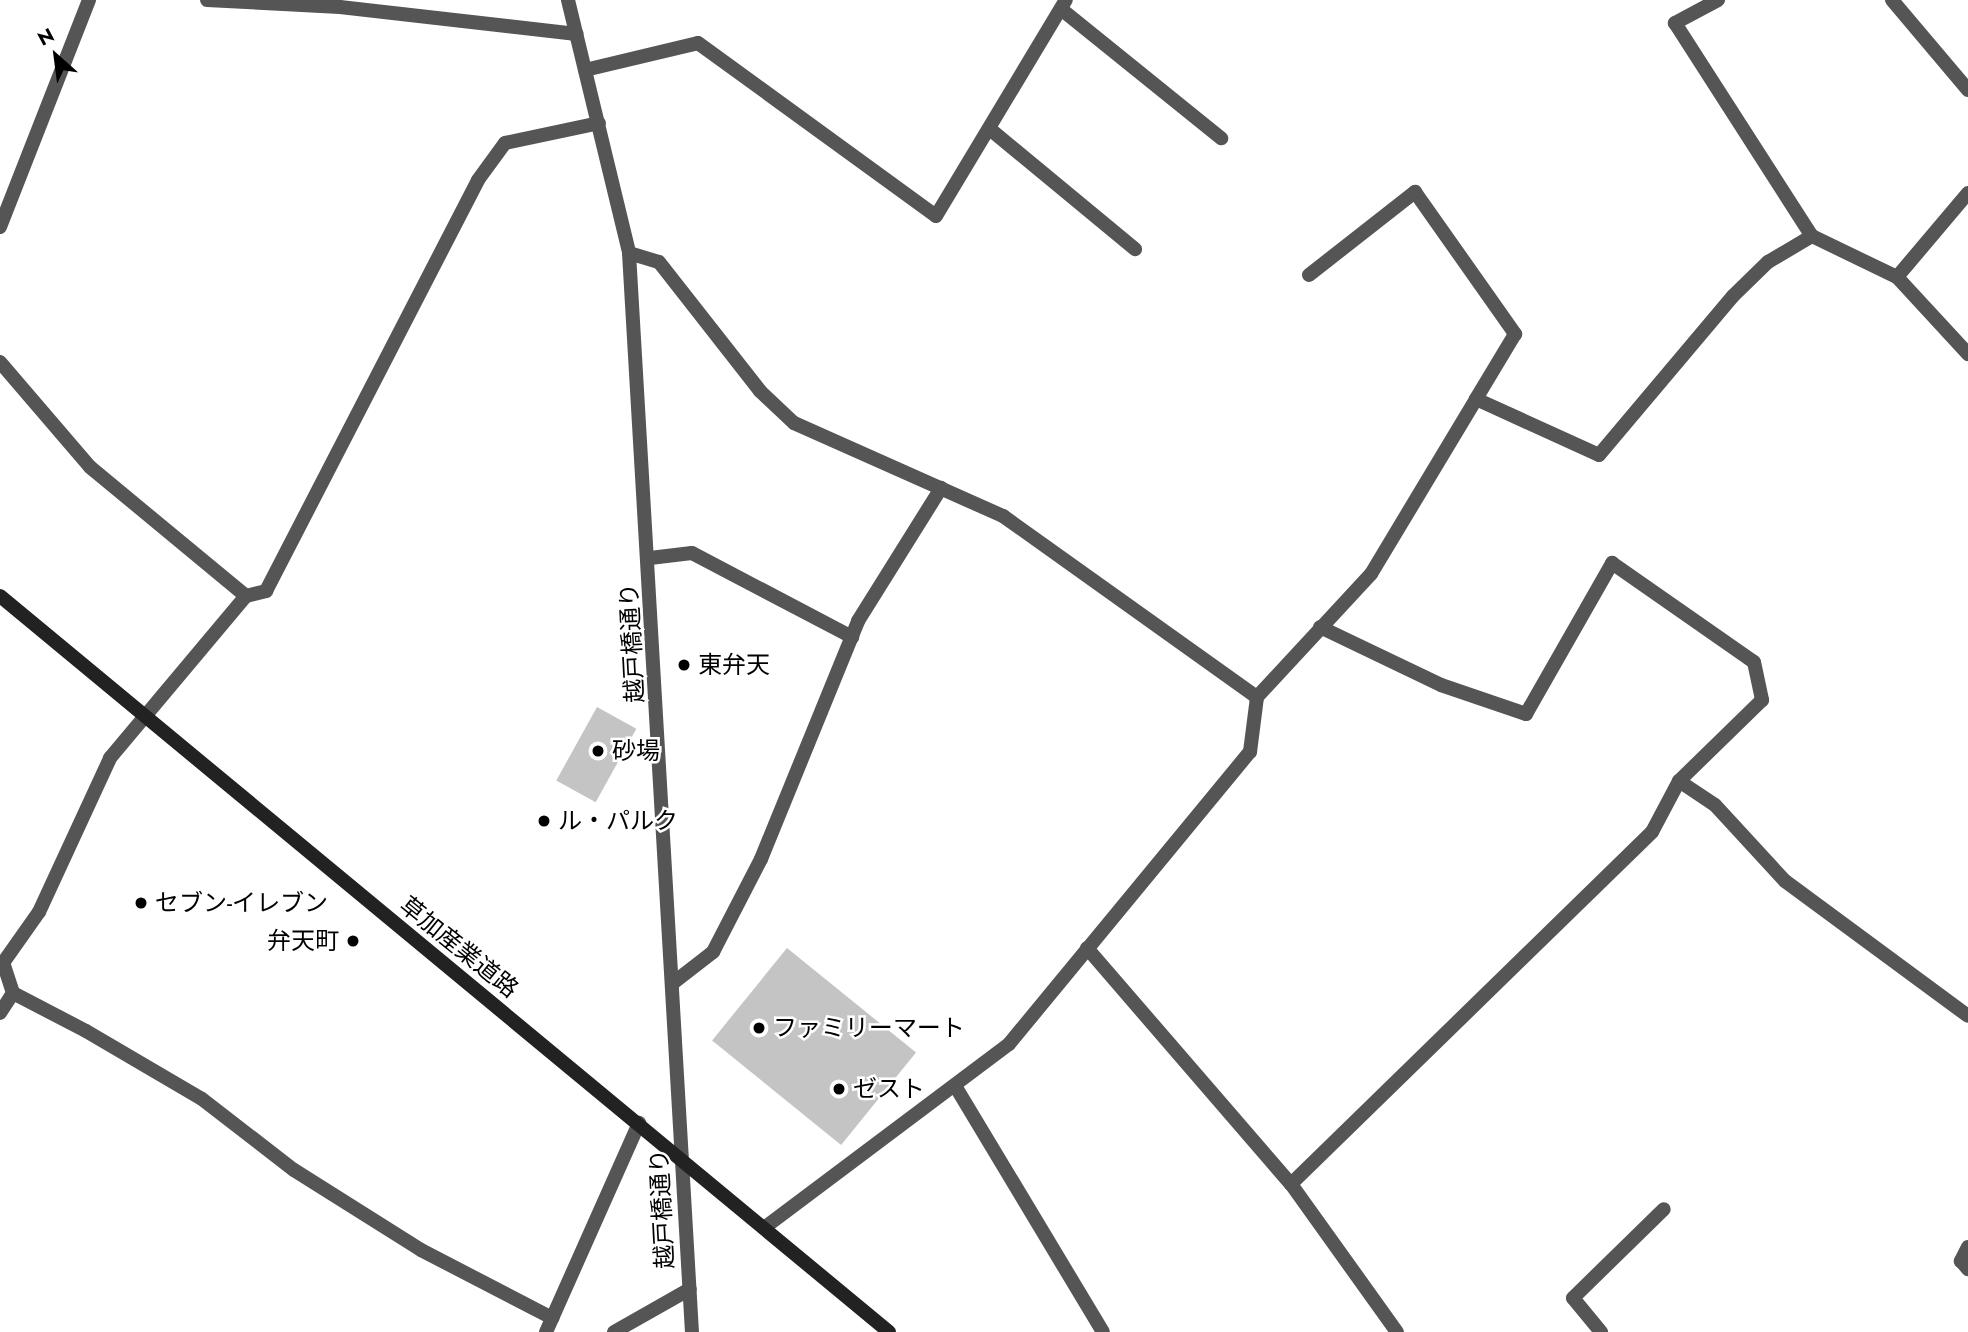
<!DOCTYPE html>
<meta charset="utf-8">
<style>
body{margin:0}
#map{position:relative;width:1968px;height:1332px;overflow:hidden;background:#fff;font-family:Jost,"Noto Sans JP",sans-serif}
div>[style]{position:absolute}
.building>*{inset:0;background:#c4c4c4;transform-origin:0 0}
.service>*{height:14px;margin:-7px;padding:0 7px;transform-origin:7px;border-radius:7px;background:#555}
.minor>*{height:14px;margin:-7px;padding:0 7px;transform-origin:7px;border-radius:7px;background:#555}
.tertiary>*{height:14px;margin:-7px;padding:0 7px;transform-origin:7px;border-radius:7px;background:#555}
.secondary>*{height:14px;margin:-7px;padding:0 7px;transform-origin:7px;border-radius:7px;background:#222}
.dots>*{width:19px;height:19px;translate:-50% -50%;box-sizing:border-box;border:4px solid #fff;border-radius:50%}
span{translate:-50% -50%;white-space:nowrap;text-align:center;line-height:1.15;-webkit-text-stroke:5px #fff;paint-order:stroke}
.street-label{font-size:24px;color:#000}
.poi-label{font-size:24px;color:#000}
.left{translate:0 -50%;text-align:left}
.right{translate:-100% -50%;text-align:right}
.north{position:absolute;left:21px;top:21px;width:70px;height:70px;-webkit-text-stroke:5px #fff;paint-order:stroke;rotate:332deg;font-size:19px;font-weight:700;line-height:28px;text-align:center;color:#000}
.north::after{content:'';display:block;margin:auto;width:24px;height:32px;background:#000;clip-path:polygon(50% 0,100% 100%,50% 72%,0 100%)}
</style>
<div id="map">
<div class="building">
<div style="left:597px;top:707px;width:45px;height:84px;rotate:29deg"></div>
<div style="left:787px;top:948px;width:166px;height:119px;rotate:39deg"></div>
</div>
<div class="service">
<div style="left:1061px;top:9px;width:206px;rotate:38.9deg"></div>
<div style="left:991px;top:130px;width:187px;rotate:39.6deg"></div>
<div style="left:1309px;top:275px;width:135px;rotate:-38.1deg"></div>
<div style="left:1415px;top:192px;width:174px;rotate:54.8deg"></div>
<div style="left:1515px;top:334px;width:76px;rotate:121deg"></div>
<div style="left:1320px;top:627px;width:134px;rotate:25.6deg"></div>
<div style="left:1441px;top:685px;width:90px;rotate:18.8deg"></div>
<div style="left:1526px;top:714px;width:174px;rotate:-60.3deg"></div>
<div style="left:1612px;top:563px;width:173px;rotate:34.9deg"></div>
<div style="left:1754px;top:662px;width:39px;rotate:78deg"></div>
<div style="left:1679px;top:781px;width:43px;rotate:33.7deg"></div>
<div style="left:1715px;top:805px;width:103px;rotate:47.4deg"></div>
<div style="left:1785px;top:881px;width:227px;rotate:36.4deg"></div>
<div style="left:13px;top:993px;width:82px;rotate:27.5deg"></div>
<div style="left:1291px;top:1184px;width:182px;rotate:54.4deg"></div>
<div style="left:1601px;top:1332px;width:44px;rotate:-129.5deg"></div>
<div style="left:1573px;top:1298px;width:127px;rotate:-44.4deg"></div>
</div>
<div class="minor">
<div style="left:207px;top:0;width:133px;rotate:3deg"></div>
<div style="left:340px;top:7px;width:238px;rotate:6.5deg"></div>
<div style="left:1718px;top:0;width:49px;rotate:151.9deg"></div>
<div style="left:1675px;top:23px;width:253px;rotate:57.3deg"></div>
<div style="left:1812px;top:236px;width:94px;rotate:25.8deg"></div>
<div style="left:1892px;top:0;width:118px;rotate:49.8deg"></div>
<div style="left:585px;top:70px;width:116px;rotate:-13.4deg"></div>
<div style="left:698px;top:43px;width:294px;rotate:36deg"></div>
<div style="left:936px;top:216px;width:252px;rotate:-59deg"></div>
<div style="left:1968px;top:193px;width:110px;rotate:130.2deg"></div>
<div style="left:1897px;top:277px;width:105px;rotate:47.3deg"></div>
<div style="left:0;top:227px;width:244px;rotate:-68.6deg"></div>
<div style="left:629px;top:253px;width:31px;rotate:17deg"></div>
<div style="left:659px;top:262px;width:164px;rotate:51.9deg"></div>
<div style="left:760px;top:391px;width:47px;rotate:43.3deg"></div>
<div style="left:794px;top:423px;width:229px;rotate:24deg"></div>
<div style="left:1003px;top:516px;width:312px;rotate:35.5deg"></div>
<div style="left:0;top:362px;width:138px;rotate:49.4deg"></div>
<div style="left:90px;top:467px;width:202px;rotate:39.6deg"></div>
<div style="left:246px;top:596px;width:21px;rotate:-14deg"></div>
<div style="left:266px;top:591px;width:462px;rotate:-62.7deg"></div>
<div style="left:478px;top:180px;width:46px;rotate:-53.9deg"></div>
<div style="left:505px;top:143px;width:96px;rotate:-12deg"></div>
<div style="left:650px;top:558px;width:42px;rotate:-6.8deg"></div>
<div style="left:692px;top:553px;width:181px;rotate:27.7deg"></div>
<div style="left:1087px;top:948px;width:312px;rotate:49.2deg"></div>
<div style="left:1291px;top:1184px;width:504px;rotate:-44.28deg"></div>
<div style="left:1652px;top:832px;width:58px;rotate:-62.1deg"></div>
<div style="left:1679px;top:781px;width:116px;rotate:-44.3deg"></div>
<div style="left:673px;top:983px;width:51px;rotate:-37.8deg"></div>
<div style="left:713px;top:952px;width:105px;rotate:-62.7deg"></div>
<div style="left:761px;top:859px;width:257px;rotate:-67.8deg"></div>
<div style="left:858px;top:621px;width:157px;rotate:-58deg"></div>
<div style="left:0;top:1013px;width:24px;rotate:-57deg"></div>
<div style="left:13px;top:993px;width:32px;rotate:-108deg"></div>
<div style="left:3px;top:963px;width:62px;rotate:-54.8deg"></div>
<div style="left:39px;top:912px;width:170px;rotate:-65.2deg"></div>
<div style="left:110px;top:758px;width:212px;rotate:-50deg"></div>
<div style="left:86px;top:1031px;width:134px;rotate:30.4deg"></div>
<div style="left:202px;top:1099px;width:116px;rotate:37.7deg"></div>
<div style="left:294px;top:1170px;width:150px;rotate:32.2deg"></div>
<div style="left:421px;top:1250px;width:148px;rotate:27.4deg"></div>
<div style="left:957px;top:1089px;width:283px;rotate:59deg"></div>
<div style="left:764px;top:1228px;width:306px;rotate:-36.9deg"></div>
<div style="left:1009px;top:1044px;width:379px;rotate:-50.5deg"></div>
<div style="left:1250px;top:752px;width:55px;rotate:-82.7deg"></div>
<div style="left:1257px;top:697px;width:168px;rotate:-47.2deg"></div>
<div style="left:1371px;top:574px;width:204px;rotate:-59deg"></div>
<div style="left:1476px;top:399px;width:135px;rotate:24.5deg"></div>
<div style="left:1599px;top:455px;width:208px;rotate:-49.9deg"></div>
<div style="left:1733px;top:296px;width:49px;rotate:-44.2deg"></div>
<div style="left:1768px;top:262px;width:51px;rotate:-30.6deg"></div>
<div style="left:1968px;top:1247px;width:16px;rotate:117deg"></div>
<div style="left:1961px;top:1261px;width:11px;rotate:49deg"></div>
<div style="left:546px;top:1332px;width:229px;rotate:-66deg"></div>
<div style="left:614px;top:1332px;width:87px;rotate:-29.5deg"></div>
</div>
<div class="tertiary">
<div style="left:568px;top:0;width:260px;rotate:76.4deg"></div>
<div style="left:629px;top:253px;width:1081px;rotate:86.66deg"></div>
</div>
<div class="secondary">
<div style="left:0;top:596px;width:1154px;rotate:39.62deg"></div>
</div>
<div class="dots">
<div style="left:684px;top:665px;background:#000"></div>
<div style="left:598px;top:751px;background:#000"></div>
<div style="left:544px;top:821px;background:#000"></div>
<div style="left:141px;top:903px;background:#000"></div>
<div style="left:353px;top:941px;background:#000"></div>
<div style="left:759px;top:1028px;background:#000"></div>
<div style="left:839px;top:1089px;background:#000"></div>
</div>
<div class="street-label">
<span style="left:632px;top:643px;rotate:-93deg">越戸橋通り</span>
<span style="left:459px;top:947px;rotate:39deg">草加産業道路</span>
<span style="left:662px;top:1209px;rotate:-93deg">越戸橋通り</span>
</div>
<div class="poi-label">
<span class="left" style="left:698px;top:665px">東弁天</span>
<span class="left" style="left:612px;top:751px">砂場</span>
<span class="left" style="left:558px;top:821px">ル・パルク</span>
<span class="left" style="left:155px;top:903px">セブン-イレブン</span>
<span class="right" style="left:339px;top:941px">弁天町</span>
<span class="left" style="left:773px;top:1028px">ファミリーマート</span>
<span class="left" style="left:853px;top:1089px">ゼスト</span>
</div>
<div class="north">N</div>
</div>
